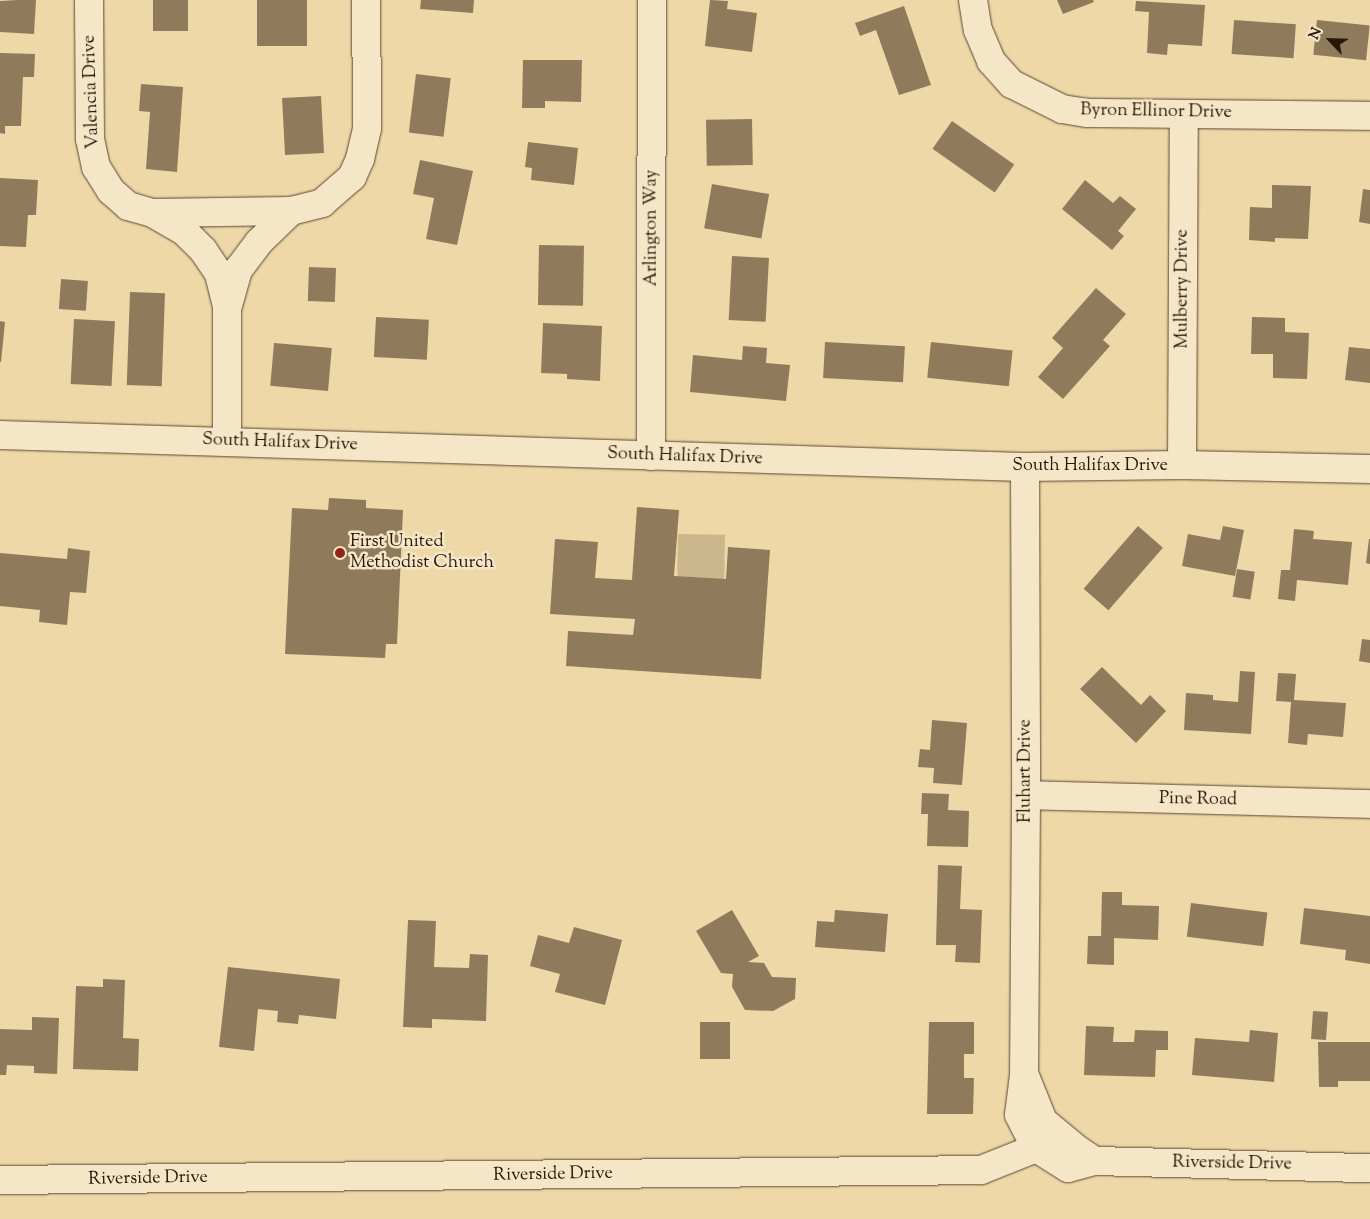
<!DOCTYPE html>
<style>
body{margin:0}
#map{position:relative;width:1370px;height:1219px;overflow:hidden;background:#eed8a8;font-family:"Sorts Mill Goudy",serif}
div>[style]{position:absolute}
.green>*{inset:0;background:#ccb78d;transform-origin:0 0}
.building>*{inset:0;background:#8f7b5c;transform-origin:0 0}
.roads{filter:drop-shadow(0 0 1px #5a4731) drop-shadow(0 0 1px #5a4731)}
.minor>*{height:28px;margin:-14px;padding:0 14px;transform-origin:14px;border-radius:14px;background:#f4e6c6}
.dots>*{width:14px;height:14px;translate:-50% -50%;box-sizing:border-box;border:2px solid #f4e6c6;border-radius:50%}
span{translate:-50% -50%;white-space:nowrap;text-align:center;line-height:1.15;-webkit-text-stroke:5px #f4e6c6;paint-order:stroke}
.street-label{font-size:18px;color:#281709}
.poi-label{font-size:18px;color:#281709}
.left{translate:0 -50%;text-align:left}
.north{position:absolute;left:1305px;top:15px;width:50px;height:50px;-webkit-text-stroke:4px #f4e6c6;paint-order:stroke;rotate:294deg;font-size:14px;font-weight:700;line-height:20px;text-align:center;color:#281709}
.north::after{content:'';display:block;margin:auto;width:18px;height:22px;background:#281709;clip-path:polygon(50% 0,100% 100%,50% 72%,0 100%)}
</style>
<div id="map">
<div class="green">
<div style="left:678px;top:534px;width:47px;height:50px;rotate:1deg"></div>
</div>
<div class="building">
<div style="clip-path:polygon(18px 0,36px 0,34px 34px,0 32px,0 1px)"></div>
<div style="left:153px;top:0;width:35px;height:31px"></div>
<div style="left:257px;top:0;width:50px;height:46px"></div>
<div style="clip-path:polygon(421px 0,474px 0,473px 13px,420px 9px)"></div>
<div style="clip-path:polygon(710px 0,728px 1px,727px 9px,757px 13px,752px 52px,705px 46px)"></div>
<div style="clip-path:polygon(1057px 0,1093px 0,1094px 2px,1063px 14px)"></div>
<div style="clip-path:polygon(1136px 1px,1205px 5px,1202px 46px,1168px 44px,1167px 55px,1147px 53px,1149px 12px,1135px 11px)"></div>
<div style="clip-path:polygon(904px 6px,931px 85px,899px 95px,876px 30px,860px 36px,855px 23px)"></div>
<div style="left:1234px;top:20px;width:62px;height:34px;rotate:4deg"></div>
<div style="left:1317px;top:20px;width:53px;height:35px;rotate:6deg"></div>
<div style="clip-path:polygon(0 53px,35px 54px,34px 77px,23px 77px,21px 126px,5px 126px,5px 134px,0 133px)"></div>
<div style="clip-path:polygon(523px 60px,582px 60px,581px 102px,545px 101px,545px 108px,522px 108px)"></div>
<div style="left:416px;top:74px;width:35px;height:59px;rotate:7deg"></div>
<div style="clip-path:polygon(141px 84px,183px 87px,177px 172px,146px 169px,150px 112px,139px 111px)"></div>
<div style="left:321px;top:96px;width:57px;height:39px;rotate:87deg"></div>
<div style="left:752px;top:119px;width:46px;height:46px;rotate:89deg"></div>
<div style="left:952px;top:121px;width:76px;height:34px;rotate:35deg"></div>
<div style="clip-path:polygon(528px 142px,578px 148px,574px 185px,531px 180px,532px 168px,525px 167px)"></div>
<div style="clip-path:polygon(420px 160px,473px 171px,457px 245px,426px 239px,434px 198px,413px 194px)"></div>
<div style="clip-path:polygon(0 178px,38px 180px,36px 215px,28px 215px,26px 247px,0 246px)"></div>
<div style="clip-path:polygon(1085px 180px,1113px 203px,1120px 196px,1136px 209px,1118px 231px,1124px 236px,1112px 250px,1062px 209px)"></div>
<div style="left:712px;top:184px;width:58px;height:45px;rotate:10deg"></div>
<div style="clip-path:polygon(1272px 185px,1311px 186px,1308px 239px,1275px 238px,1275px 242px,1249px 240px,1250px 207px,1272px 208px)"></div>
<div style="clip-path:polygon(1363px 189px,1370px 190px,1370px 224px,1359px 222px)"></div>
<div style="left:539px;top:245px;width:45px;height:60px;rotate:1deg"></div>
<div style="left:732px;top:256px;width:37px;height:64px;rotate:3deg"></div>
<div style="left:309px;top:267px;width:27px;height:34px;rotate:2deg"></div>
<div style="left:61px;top:279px;width:27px;height:30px;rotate:4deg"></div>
<div style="clip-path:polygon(1096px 288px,1126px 314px,1103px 340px,1110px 346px,1063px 399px,1038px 377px,1063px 348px,1052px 338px)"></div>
<div style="left:130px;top:292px;width:35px;height:93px;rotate:2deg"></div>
<div style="left:376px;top:317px;width:53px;height:40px;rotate:3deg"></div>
<div style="clip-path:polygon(1252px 317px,1285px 318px,1285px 332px,1309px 333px,1307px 379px,1273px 378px,1273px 354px,1251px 354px)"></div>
<div style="left:74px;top:319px;width:41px;height:65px;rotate:3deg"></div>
<div style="clip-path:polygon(0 321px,5px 322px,1px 362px,0 362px)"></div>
<div style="clip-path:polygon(543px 323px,602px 326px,600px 381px,567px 379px,567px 374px,541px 373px)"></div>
<div style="left:825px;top:342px;width:80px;height:36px;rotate:3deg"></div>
<div style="left:931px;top:342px;width:82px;height:36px;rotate:6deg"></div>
<div style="left:274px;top:343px;width:58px;height:43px;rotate:5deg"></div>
<div style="clip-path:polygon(743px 346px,767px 348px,766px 363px,790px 365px,786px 401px,690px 392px,693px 355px,742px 360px)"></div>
<div style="clip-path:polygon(1349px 347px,1370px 349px,1370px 383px,1345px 380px)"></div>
<div style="clip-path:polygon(329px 498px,366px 500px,366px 508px,403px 510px,397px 644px,386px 644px,385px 658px,285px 654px,292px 508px,328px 510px)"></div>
<div style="clip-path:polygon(637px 507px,679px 510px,674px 576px,726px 579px,728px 547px,770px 550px,761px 679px,566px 666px,568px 631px,633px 635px,635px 619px,550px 614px,555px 539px,598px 542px,595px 578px,632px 580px)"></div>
<div style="left:1138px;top:526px;width:33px;height:83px;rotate:41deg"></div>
<div style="clip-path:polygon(1223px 526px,1244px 530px,1235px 576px,1182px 566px,1188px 534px,1220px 540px)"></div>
<div style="clip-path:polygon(1294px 529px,1314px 531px,1313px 539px,1352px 542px,1348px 585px,1297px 580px,1295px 601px,1278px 599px,1281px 570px,1290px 570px)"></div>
<div style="clip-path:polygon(1369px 539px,1370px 539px,1370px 564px,1366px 563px)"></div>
<div style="clip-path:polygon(68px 548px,90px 551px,86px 593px,70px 592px,67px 625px,39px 622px,40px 610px,0 606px,0 553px,67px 559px)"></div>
<div style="left:1237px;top:569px;width:18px;height:28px;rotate:9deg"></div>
<div style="clip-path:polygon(1362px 639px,1370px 640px,1370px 663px,1359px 661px)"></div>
<div style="clip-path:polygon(1102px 667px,1141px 705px,1150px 695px,1166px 711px,1136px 743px,1080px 689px)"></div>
<div style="clip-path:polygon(1240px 671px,1255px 672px,1251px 734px,1184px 730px,1186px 693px,1213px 695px,1213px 700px,1238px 702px)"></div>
<div style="clip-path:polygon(1278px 673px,1296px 674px,1294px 700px,1346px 703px,1343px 737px,1308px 734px,1307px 745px,1288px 743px,1291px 702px,1276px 701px)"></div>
<div style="clip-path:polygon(932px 720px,967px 723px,962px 785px,933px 783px,934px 768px,918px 767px,920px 749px,930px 750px)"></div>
<div style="clip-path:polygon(922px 793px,949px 794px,948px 810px,969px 811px,968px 847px,927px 846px,928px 814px,921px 814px)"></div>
<div style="clip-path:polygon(938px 865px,962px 866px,960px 909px,982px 910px,980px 963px,955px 962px,956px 945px,936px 945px)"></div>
<div style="clip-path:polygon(1102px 892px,1122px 892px,1122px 905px,1159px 906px,1158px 940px,1114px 938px,1114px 965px,1087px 964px,1088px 936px,1101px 936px)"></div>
<div style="left:1191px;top:903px;width:77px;height:34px;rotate:7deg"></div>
<div style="clip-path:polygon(1304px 908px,1370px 916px,1370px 964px,1345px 960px,1346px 950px,1300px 944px)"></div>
<div style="clip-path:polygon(732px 910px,759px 956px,748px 962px,764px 963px,772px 977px,796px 978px,795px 999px,773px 1011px,745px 1010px,732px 987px,733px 974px,721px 973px,696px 931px)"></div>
<div style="clip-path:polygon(835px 910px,888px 914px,885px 952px,815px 947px,817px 921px,834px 922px)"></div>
<div style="clip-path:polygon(408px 920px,436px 921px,434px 967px,469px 968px,470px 954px,488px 955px,486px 1021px,432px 1019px,432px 1028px,403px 1027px)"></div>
<div style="clip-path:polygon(574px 927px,622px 940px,605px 1005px,555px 992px,560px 974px,530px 966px,538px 935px,569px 943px)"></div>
<div style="clip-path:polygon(228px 967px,340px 979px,336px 1019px,299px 1015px,298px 1024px,277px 1022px,278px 1011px,258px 1009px,254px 1051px,219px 1047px)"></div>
<div style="clip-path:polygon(103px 979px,125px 980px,123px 1038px,139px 1039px,138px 1071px,73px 1069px,76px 986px,103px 987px)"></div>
<div style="left:1313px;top:1011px;width:15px;height:28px;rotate:4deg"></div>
<div style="clip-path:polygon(32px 1017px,59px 1018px,57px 1074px,34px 1073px,34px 1066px,7px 1065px,6px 1075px,0 1075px,0 1029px,32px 1030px)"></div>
<div style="left:700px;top:1022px;width:30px;height:37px"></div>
<div style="clip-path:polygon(929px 1022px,974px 1022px,974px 1054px,964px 1054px,964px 1078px,974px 1078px,973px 1114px,927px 1114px)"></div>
<div style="clip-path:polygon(1086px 1026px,1114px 1027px,1113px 1042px,1134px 1042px,1135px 1030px,1168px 1031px,1168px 1050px,1156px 1050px,1155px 1077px,1084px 1075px)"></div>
<div style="clip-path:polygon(1250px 1030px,1278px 1033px,1274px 1082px,1192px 1075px,1195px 1038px,1249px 1042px)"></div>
<div style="clip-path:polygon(1318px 1042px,1370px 1042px,1370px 1081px,1338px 1081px,1338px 1087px,1319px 1087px)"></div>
</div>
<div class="roads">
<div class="minor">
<div style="left:89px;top:0;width:139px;rotate:89.6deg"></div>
<div style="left:90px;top:139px;width:29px;rotate:78deg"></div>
<div style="left:96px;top:167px;width:28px;rotate:58deg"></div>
<div style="left:111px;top:191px;width:23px;rotate:41deg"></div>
<div style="left:128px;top:206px;width:26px;rotate:16deg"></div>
<div style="left:153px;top:213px;width:138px;rotate:-0.8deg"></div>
<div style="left:291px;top:211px;width:32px;rotate:-14deg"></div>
<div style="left:322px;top:203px;width:40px;rotate:-41deg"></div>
<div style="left:352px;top:177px;width:20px;rotate:-66deg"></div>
<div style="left:360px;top:159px;width:32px;rotate:-77deg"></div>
<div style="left:367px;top:128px;width:128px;rotate:-90.4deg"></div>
<div style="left:973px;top:0;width:30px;rotate:81deg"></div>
<div style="left:978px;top:30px;width:34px;rotate:67deg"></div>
<div style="left:991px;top:61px;width:31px;rotate:48deg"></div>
<div style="left:1012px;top:84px;width:56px;rotate:26.6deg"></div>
<div style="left:1062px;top:109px;width:26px;rotate:9deg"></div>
<div style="left:1088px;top:113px;width:282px;rotate:0.6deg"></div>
<div style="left:154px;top:214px;width:34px;rotate:30deg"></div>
<div style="left:184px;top:231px;width:27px;rotate:45deg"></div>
<div style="left:203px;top:250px;width:29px;rotate:56deg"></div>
<div style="left:219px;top:274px;width:34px;rotate:76deg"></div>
<div style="left:0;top:435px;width:1025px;rotate:1.79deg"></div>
<div style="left:1025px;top:467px;width:157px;rotate:-0.7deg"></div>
<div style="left:1182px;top:465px;width:188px;rotate:1.2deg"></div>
<div style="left:227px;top:441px;width:132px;rotate:-90deg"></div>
<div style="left:227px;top:309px;width:41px;rotate:-74.2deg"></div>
<div style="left:238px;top:270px;width:35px;rotate:-53deg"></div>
<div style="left:259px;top:242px;width:45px;rotate:-44.1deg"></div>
<div style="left:651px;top:456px;width:456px;rotate:-89.9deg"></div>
<div style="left:1182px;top:465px;width:351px;rotate:-89.7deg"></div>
<div style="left:1025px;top:467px;width:328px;rotate:89.8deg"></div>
<div style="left:1026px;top:795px;width:280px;rotate:90.4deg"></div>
<div style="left:1024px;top:1075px;width:40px;rotate:97.1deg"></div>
<div style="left:1019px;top:1115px;width:37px;rotate:63deg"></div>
<div style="left:1026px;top:795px;width:344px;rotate:1.5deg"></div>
<div style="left:1025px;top:1076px;width:48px;rotate:68.2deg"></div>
<div style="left:1043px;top:1121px;width:45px;rotate:39.6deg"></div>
<div style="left:1078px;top:1150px;width:20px;rotate:33deg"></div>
<div style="left:1036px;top:1148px;width:38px;rotate:32deg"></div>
<div style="left:1068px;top:1168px;width:28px;rotate:-15deg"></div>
<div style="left:1095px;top:1161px;width:275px;rotate:1.5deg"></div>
<div style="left:0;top:1180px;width:981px;rotate:-0.58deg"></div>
<div style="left:981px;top:1170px;width:59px;rotate:-21.8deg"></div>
</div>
</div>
<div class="dots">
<div style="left:340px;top:553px;background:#8f2418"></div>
</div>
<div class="street-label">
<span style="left:92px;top:92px;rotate:-92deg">Valencia Drive</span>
<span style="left:1156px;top:112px;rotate:1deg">Byron Ellinor Drive</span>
<span style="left:652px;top:228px;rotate:-90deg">Arlington Way</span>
<span style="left:1183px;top:289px;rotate:-90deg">Mulberry Drive</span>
<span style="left:280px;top:443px;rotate:2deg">South Halifax Drive</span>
<span style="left:685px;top:457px;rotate:2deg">South Halifax Drive</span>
<span style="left:1090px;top:466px">South Halifax Drive</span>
<span style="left:1026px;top:771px;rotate:-90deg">Fluhart Drive</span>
<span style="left:1198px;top:800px;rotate:1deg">Pine Road</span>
<span style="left:1232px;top:1164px;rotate:1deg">Riverside Drive</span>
<span style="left:553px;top:1175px;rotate:-1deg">Riverside Drive</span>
<span style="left:148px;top:1179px;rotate:-1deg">Riverside Drive</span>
</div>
<div class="poi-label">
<span class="left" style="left:350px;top:553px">First United<br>Methodist Church</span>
</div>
<div class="north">N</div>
</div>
